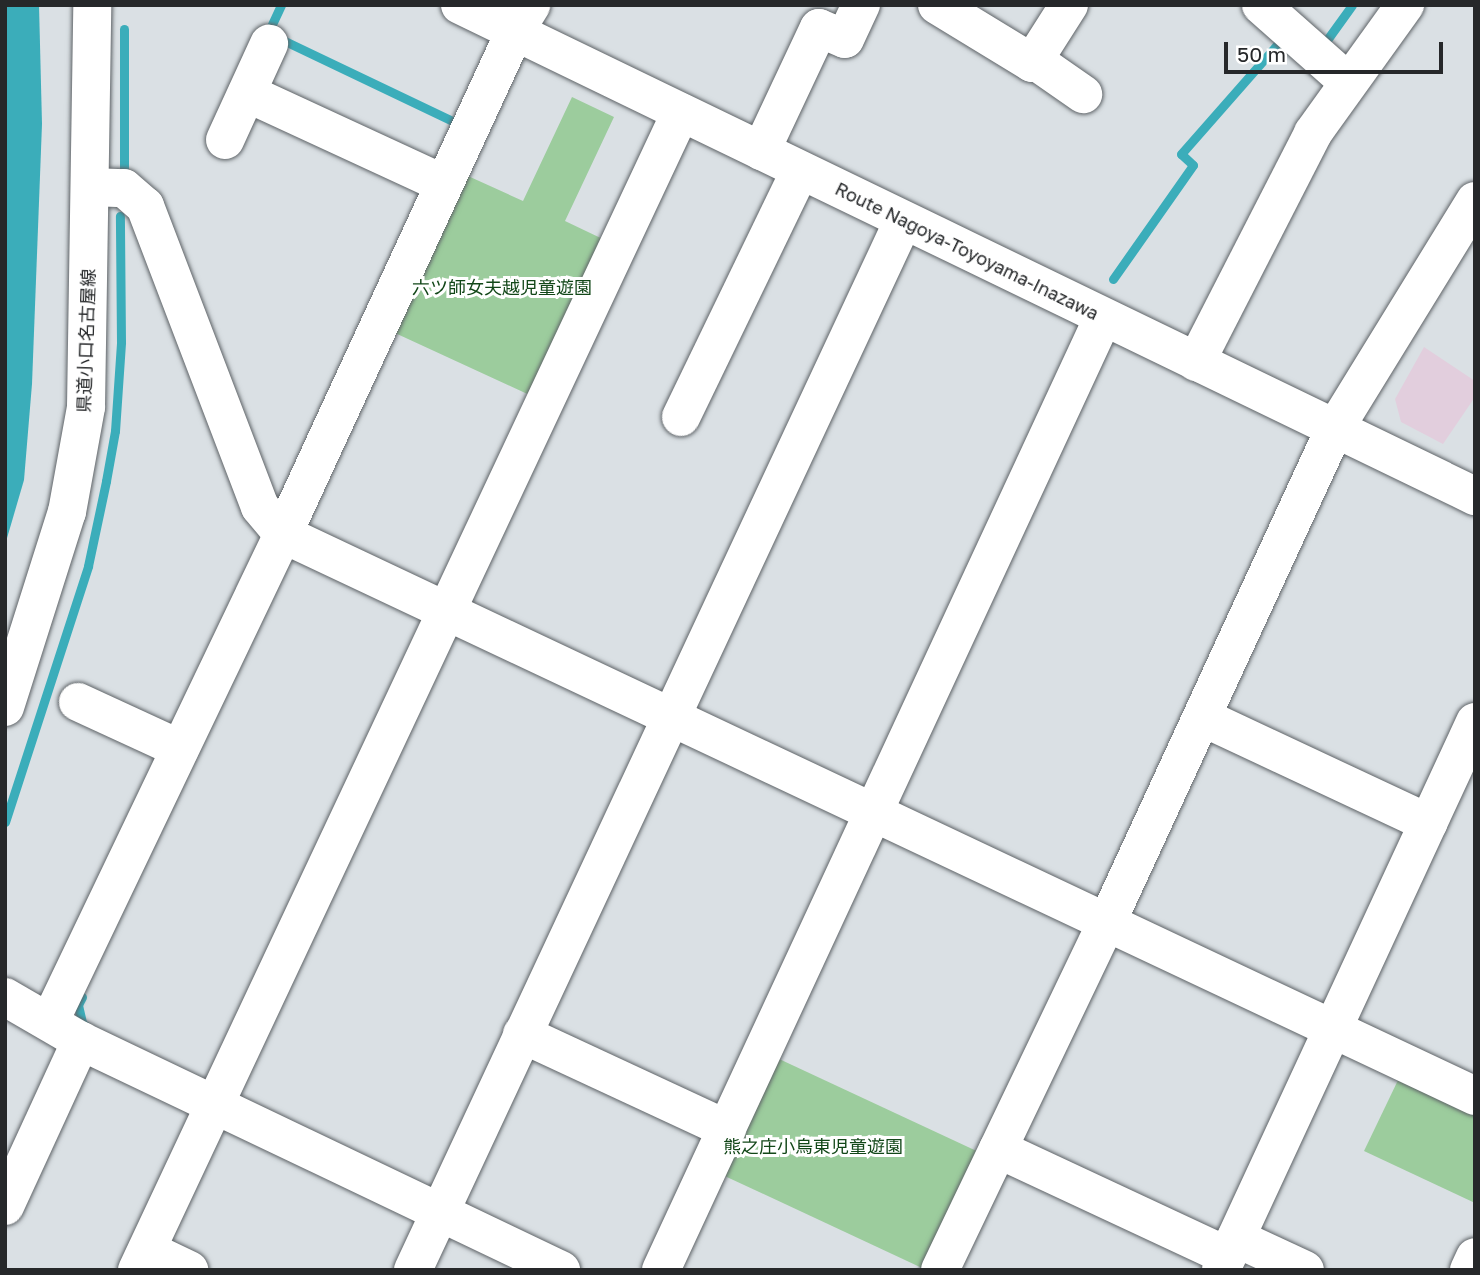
<!DOCTYPE html>
<meta charset="utf-8">
<style>
body{margin:0}
#map{position:relative;width:1480px;height:1275px;overflow:hidden;background:#dae0e4;font-family:"Golos Text","Noto Sans JP",sans-serif}
div>[style]{position:absolute}
.industrial>*{inset:0;background:#e2cedd}
.green>*{inset:0;background:#9ccc9d;transform-origin:0 0}
.water>*{inset:0;background:#3badba}
.stream>*{height:9px;margin:-4.5px;padding:0 4.5px;transform-origin:4.5px;border-radius:4.5px;background:#3badba}
.roads{filter:drop-shadow(0 0 2px #5e6367) drop-shadow(0 0 2px #5e6367)}
.minor>*{height:38px;margin:-19px;padding:0 19px;transform-origin:19px;border-radius:19px;background:#fff}
.major>*{height:38px;margin:-19px;padding:0 19px;transform-origin:19px;border-radius:19px;background:#fff}
span{translate:-50% -50%;white-space:nowrap;text-align:center;line-height:1.15;-webkit-text-stroke:6px #fff;paint-order:stroke}
.street-label{font-size:18px;color:#26282a}
.park-label{font-size:18px;color:#124718}
.frame{position:absolute;inset:0;border:7px solid #26282a;pointer-events:none}
.scale{position:absolute;left:1224px;top:42px;width:219px;height:32px;box-sizing:border-box;border:4px solid #26282a;border-top:0;padding-left:9px;font-size:21px;line-height:24px;white-space:nowrap;color:#26282a;-webkit-text-stroke:5px #fff;paint-order:stroke}
</style>
<div id="map">
<div class="industrial">
<div style="clip-path:polygon(1424px 347px,1475px 381px,1475px 397px,1443px 444px,1401px 422px,1395px 399px)"></div>
</div>
<div class="green">
<div style="clip-path:polygon(572px 97px,614px 117px,565px 221px,609px 242px,536px 398px,395px 333px,468px 176px,523px 201px)"></div>
<div style="left:777px;top:1058px;width:222px;height:129px;rotate:25deg"></div>
<div style="clip-path:polygon(1400px 1076px,1475px 1111px,1475px 1203px,1364px 1151px)"></div>
</div>
<div class="water">
<div style="clip-path:polygon(5px 5px,39px 5px,42px 124px,32px 384px,24px 480px,5px 545px)"></div>
</div>
<div class="stream">
<div style="left:281px;top:5px;width:31px;rotate:115deg"></div>
<div style="left:268px;top:33px;width:209px;rotate:25.5deg"></div>
<div style="left:124px;top:29px;width:139px;rotate:90deg"></div>
<div style="left:1324px;top:44px;width:48px;rotate:-54.3deg"></div>
<div style="left:1113px;top:279px;width:139px;rotate:-54.9deg"></div>
<div style="left:1193px;top:165px;width:16px;rotate:-137deg"></div>
<div style="left:1181px;top:154px;width:154px;rotate:-48.7deg"></div>
<div style="left:5px;top:822px;width:269px;rotate:-72deg"></div>
<div style="left:88px;top:566px;width:87px;rotate:-78deg"></div>
<div style="left:106px;top:481px;width:51px;rotate:-79.8deg"></div>
<div style="left:115px;top:431px;width:89px;rotate:-86.1deg"></div>
<div style="left:121px;top:342px;width:126px;rotate:-90.5deg"></div>
<div style="left:82px;top:997px;width:9px;rotate:117deg"></div>
<div style="left:78px;top:1005px;width:18px;rotate:77deg"></div>
<div style="left:82px;top:1023px;width:6px;rotate:39deg"></div>
</div>
<div class="roads">
<div class="minor">
<div style="left:937px;top:5px;width:111px;rotate:31.4deg"></div>
<div style="left:1032px;top:63px;width:69px;rotate:-57.5deg"></div>
<div style="left:1261px;top:5px;width:116px;rotate:41.5deg"></div>
<div style="left:1034px;top:60px;width:60px;rotate:34.8deg"></div>
<div style="left:247px;top:93px;width:217px;rotate:24.8deg"></div>
<div style="left:225px;top:140px;width:106px;rotate:-65.4deg"></div>
<div style="left:761px;top:151px;width:136px;rotate:-64.8deg"></div>
<div style="left:819px;top:28px;width:28px;rotate:23deg"></div>
<div style="left:845px;top:39px;width:38px;rotate:-65deg"></div>
<div style="left:90px;top:187px;width:34px;rotate:2deg"></div>
<div style="left:124px;top:188px;width:28px;rotate:41deg"></div>
<div style="left:145px;top:206px;width:322px;rotate:69.1deg"></div>
<div style="left:260px;top:507px;width:35px;rotate:50deg"></div>
<div style="left:283px;top:534px;width:1318px;rotate:25.24deg"></div>
<div style="left:1196px;top:362px;width:257px;rotate:-62.9deg"></div>
<div style="left:1313px;top:133px;width:158px;rotate:-54.3deg"></div>
<div style="left:681px;top:417px;width:273px;rotate:-64.2deg"></div>
<div style="left:78px;top:702px;width:112px;rotate:24.7deg"></div>
<div style="left:1202px;top:717px;width:250px;rotate:25.1deg"></div>
<div style="left:5px;top:997px;width:88px;rotate:30.1deg"></div>
<div style="left:81px;top:1041px;width:532px;rotate:25.51deg"></div>
<div style="left:50px;top:1021px;width:540px;rotate:-64.43deg"></div>
<div style="left:283px;top:534px;width:554px;rotate:-65.24deg"></div>
<div style="left:515px;top:31px;width:31px;rotate:-58deg"></div>
<div style="left:522px;top:1034px;width:226px;rotate:24.9deg"></div>
<div style="left:998px;top:1149px;width:253px;rotate:25deg"></div>
<div style="left:5px;top:1206px;width:182px;rotate:-65.3deg"></div>
<div style="left:1236px;top:1238px;width:76px;rotate:24.9deg"></div>
<div style="left:147px;top:1250px;width:47px;rotate:25.5deg"></div>
<div style="left:137px;top:1270px;width:1279px;rotate:-64.84deg"></div>
<div style="left:413px;top:1270px;width:1158px;rotate:-64.96deg"></div>
<div style="left:661px;top:1270px;width:1050px;rotate:-65.1deg"></div>
<div style="left:940px;top:1270px;width:386px;rotate:-64.4deg"></div>
<div style="left:1107px;top:922px;width:542px;rotate:-65.23deg"></div>
<div style="left:1334px;top:430px;width:269px;rotate:-58.4deg"></div>
<div style="left:1221px;top:1270px;width:604px;rotate:-65.13deg"></div>
<div style="left:1469px;top:1270px;width:14px;rotate:-65deg"></div>
</div>
<div class="major">
<div style="left:460px;top:5px;width:1128px;rotate:25.82deg"></div>
<div style="left:5px;top:707px;width:205px;rotate:-72.4deg"></div>
<div style="left:67px;top:512px;width:107px;rotate:-79.7deg"></div>
<div style="left:86px;top:407px;width:402px;rotate:-89.1deg"></div>
</div>
</div>
<div class="street-label">
<span style="left:967px;top:251px;rotate:26deg">Route Nagoya-Toyoyama-Inazawa</span>
<span style="left:86px;top:341px;rotate:-88deg">県道小口名古屋線</span>
</div>
<div class="park-label">
<span style="left:502px;top:287px">六ツ師女夫越児童遊園</span>
<span style="left:813px;top:1146px">熊之庄小烏東児童遊園</span>
</div>
<div class="frame"></div>
<div class="scale">50 m</div>
</div>
